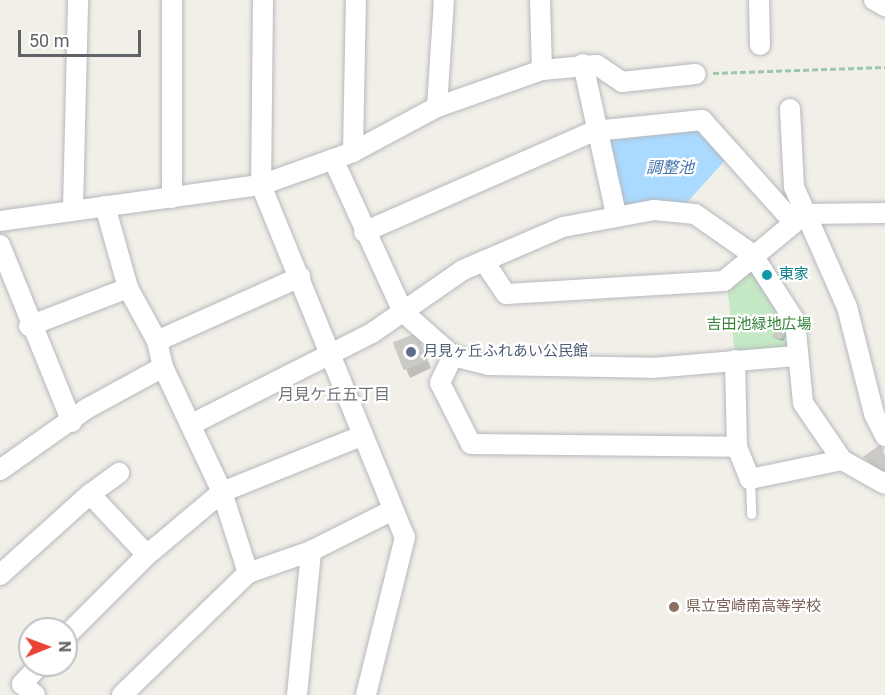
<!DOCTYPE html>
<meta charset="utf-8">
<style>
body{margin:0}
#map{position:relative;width:885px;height:695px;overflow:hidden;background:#f1efe8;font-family:Roboto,"Noto Sans JP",sans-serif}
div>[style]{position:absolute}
.green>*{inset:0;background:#c5e8c5}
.water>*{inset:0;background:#aadaff}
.shadow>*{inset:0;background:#0003}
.building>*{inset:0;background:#cccac5;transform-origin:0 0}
.path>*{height:3px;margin-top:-1.5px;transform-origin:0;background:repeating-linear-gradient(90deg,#9cc7a9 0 6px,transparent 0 9px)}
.roads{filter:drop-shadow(0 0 2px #b5b8bc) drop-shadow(0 0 2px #b5b8bc)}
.service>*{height:9px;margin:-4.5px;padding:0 4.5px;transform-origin:4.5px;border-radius:4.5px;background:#fff}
.minor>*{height:20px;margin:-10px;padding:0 10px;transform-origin:10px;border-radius:10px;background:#fff}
.dots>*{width:16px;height:16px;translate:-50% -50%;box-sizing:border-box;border:3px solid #fff;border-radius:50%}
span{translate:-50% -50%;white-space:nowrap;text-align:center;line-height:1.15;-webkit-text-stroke:4.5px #fff;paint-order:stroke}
.culture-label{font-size:15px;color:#0d838f}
.left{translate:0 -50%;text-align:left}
.park-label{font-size:15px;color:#348238}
.service-label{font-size:15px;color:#4e5e75}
.education-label{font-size:15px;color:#785e54}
.water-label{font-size:16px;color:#4174aa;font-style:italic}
.neighbourhood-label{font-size:16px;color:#70757a}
.north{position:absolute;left:18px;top:617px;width:60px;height:60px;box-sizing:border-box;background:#fff;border:2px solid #bfc1c3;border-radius:50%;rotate:89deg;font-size:16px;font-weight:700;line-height:24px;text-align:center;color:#5f6368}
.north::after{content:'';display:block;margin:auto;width:21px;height:27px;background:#ea4335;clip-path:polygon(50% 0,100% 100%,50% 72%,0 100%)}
.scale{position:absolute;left:18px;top:30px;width:123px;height:27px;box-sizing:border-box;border:3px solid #5f6368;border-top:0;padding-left:8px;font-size:18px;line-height:21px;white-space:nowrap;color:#5f6368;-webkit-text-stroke:4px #fff;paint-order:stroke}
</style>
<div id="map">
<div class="green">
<div style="clip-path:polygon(759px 266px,793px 327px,793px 349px,735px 354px,727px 286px)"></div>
</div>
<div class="water">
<div style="clip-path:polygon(698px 129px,728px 157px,683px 207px,621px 205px,607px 141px)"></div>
</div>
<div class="shadow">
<div style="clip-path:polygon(788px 332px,783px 341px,773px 338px)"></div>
<div style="clip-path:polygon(420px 342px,431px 368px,410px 378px,395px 344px)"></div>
</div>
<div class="building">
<div style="clip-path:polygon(777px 326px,789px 331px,781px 339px,772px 338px)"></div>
<div style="left:417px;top:333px;width:30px;height:26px;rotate:69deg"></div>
<div style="clip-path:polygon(881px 444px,885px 456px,885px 476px,863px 457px)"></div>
</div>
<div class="path">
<div style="left:713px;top:73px;width:172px;rotate:-2deg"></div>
</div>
<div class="roads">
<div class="service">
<div style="left:750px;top:479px;width:35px;rotate:88deg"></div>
</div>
<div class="minor">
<div style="left:172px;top:0;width:198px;rotate:90deg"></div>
<div style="left:263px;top:0;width:185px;rotate:90.6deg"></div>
<div style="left:261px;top:185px;width:380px;rotate:67.8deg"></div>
<div style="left:405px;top:537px;width:163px;rotate:103.9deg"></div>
<div style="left:540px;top:0;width:70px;rotate:88.4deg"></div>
<div style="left:759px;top:0;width:45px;rotate:88.7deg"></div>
<div style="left:874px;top:0;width:13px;rotate:29deg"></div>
<div style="left:583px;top:64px;width:154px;rotate:77.6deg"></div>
<div style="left:437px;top:107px;width:107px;rotate:-86.3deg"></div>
<div style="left:790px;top:109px;width:78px;rotate:87.1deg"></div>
<div style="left:794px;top:187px;width:131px;rotate:66.2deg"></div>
<div style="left:847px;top:307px;width:110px;rotate:75.8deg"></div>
<div style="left:874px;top:414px;width:25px;rotate:63deg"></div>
<div style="left:353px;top:152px;width:152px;rotate:-88.9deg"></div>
<div style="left:333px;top:159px;width:168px;rotate:65.4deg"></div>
<div style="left:403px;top:312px;width:67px;rotate:41.3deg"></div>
<div style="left:453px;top:356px;width:36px;rotate:14deg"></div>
<div style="left:488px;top:365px;width:164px;rotate:1deg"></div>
<div style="left:652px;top:368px;width:144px;rotate:-4.8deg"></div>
<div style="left:105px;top:206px;width:85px;rotate:74.3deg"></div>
<div style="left:128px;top:288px;width:60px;rotate:61.3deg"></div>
<div style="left:157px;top:341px;width:27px;rotate:77deg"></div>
<div style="left:163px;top:367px;width:138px;rotate:64.7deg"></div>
<div style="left:222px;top:492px;width:85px;rotate:72.2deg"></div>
<div style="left:73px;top:209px;width:209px;rotate:-88.6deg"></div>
<div style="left:805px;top:214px;width:80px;rotate:-0.7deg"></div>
<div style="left:0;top:221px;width:263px;rotate:-7.9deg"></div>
<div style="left:261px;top:185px;width:98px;rotate:-19.7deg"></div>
<div style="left:353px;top:152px;width:95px;rotate:-28.2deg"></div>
<div style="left:437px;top:107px;width:111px;rotate:-19.4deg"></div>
<div style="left:542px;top:70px;width:55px;rotate:-5.2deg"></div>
<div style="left:597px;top:65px;width:30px;rotate:34deg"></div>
<div style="left:622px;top:82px;width:74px;rotate:-6.2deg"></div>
<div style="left:364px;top:232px;width:251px;rotate:-23.7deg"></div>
<div style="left:594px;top:131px;width:109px;rotate:-5.8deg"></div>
<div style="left:702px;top:120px;width:138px;rotate:48.2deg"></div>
<div style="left:794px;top:223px;width:91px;rotate:140.4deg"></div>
<div style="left:724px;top:281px;width:218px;rotate:176.6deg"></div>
<div style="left:506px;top:294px;width:40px;rotate:-124deg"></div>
<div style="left:0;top:245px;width:191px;rotate:67.9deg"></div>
<div style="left:29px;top:326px;width:106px;rotate:-21deg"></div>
<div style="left:157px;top:341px;width:157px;rotate:-24.1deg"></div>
<div style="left:453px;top:356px;width:30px;rotate:116deg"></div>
<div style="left:440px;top:383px;width:68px;rotate:63.1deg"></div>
<div style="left:471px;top:444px;width:266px;rotate:0.6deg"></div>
<div style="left:737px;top:447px;width:35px;rotate:68deg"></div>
<div style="left:750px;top:479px;width:94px;rotate:-11.7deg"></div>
<div style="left:735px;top:360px;width:87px;rotate:88.7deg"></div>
<div style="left:192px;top:424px;width:202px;rotate:-26.8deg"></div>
<div style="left:372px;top:333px;width:111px;rotate:-34.7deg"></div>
<div style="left:463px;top:270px;width:109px;rotate:-23.3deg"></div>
<div style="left:563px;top:227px;width:93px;rotate:-10.6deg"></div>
<div style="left:654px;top:210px;width:41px;rotate:5.6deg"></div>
<div style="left:695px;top:214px;width:70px;rotate:35.1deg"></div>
<div style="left:752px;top:254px;width:80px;rotate:57.3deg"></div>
<div style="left:795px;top:321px;width:82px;rotate:84.4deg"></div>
<div style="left:803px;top:403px;width:69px;rotate:55.6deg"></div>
<div style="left:842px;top:460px;width:49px;rotate:29.2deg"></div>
<div style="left:0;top:470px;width:105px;rotate:-35.3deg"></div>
<div style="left:86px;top:409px;width:88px;rotate:-28.6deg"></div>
<div style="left:90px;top:494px;width:36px;rotate:-36deg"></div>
<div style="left:0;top:575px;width:121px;rotate:-42deg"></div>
<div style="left:90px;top:494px;width:83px;rotate:46.9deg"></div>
<div style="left:66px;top:636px;width:115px;rotate:-45deg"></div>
<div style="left:147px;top:555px;width:98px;rotate:-40deg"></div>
<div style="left:222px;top:492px;width:150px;rotate:-21.9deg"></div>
<div style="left:35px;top:695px;width:17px;rotate:-140deg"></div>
<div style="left:22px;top:684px;width:26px;rotate:-47deg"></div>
<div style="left:122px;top:695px;width:175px;rotate:-44.1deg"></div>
<div style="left:248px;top:573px;width:67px;rotate:-19.2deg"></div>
<div style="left:311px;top:551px;width:92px;rotate:-26.6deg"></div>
<div style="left:297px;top:695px;width:145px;rotate:-84.4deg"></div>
</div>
</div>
<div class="dots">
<div style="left:767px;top:275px;background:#0f9aa8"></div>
<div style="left:411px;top:352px;background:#5c6f8a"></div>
<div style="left:674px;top:607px;background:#8d6e63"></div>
</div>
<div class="culture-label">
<span class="left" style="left:779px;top:275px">東家</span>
</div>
<div class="park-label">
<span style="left:759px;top:325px">吉田池緑地広場</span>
</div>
<div class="service-label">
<span class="left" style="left:423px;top:352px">月見ヶ丘ふれあい公民館</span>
</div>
<div class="education-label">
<span class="left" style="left:686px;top:607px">県立宮崎南高等学校</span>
</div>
<div class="water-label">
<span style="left:670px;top:168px">調整池</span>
</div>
<div class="neighbourhood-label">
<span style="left:334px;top:395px">月見ケ丘五丁目</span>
</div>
<div class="north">N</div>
<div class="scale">50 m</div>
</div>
